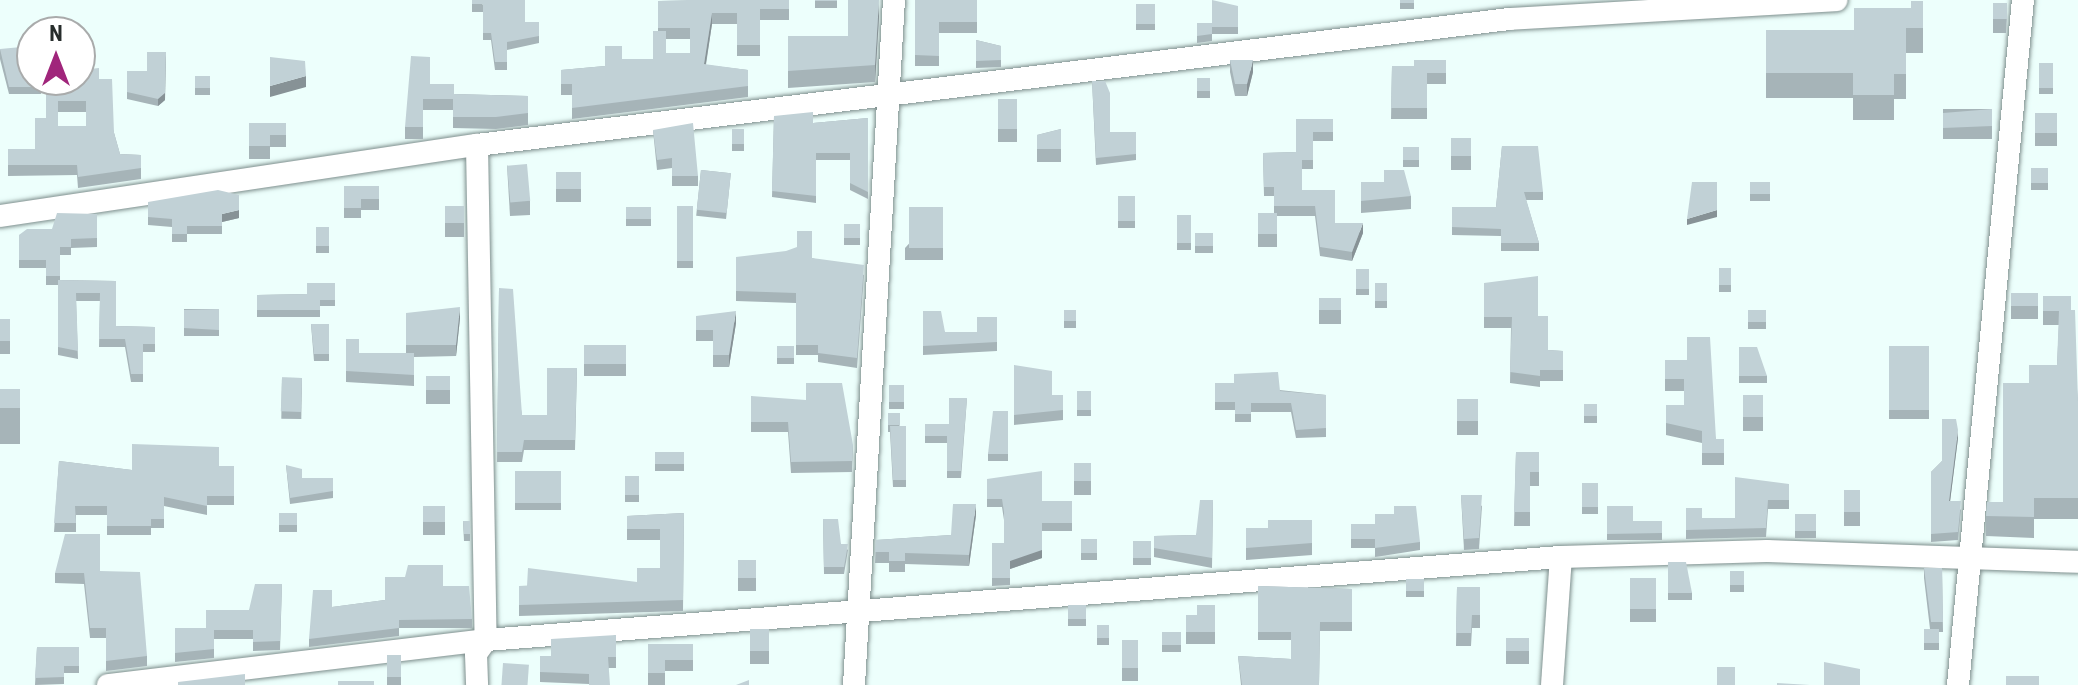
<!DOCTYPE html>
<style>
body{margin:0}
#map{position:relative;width:2078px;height:685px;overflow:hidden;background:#edfffc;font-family:"Roboto Condensed",sans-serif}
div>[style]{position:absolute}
.roads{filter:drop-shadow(0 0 2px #7e8f8d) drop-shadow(0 0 2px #7e8f8d)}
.minor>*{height:22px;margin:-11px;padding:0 11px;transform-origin:11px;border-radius:11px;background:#fff}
.wall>*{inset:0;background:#a6b4b8;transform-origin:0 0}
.shaded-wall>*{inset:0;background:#879296}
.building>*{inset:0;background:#c1d1d6;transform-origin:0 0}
span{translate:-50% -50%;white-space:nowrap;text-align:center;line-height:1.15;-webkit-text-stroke:8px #fff;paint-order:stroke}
.north{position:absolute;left:16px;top:16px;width:80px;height:80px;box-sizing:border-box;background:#fff;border:2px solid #a9abab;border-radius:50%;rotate:0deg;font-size:22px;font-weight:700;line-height:32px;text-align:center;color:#272d2c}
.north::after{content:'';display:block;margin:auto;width:28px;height:36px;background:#a0257b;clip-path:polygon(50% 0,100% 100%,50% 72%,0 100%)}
</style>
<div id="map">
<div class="roads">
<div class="minor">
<div style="left:477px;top:145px;width:495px;rotate:89deg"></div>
<div style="left:486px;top:640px;width:17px;rotate:126deg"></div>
<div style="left:476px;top:654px;width:31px;rotate:88deg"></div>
<div style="left:0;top:216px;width:482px;rotate:-8.5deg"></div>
<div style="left:477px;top:145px;width:1040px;rotate:-6.96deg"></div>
<div style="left:1509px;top:19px;width:328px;rotate:-3.3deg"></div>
<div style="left:108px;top:685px;width:381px;rotate:-6.8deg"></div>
<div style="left:486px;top:640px;width:1078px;rotate:-4.42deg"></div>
<div style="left:1561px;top:557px;width:206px;rotate:-1.7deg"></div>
<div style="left:1767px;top:551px;width:311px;rotate:2deg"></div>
<div style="left:854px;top:685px;width:686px;rotate:-86.66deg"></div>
<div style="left:1552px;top:685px;width:128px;rotate:-86deg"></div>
<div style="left:1958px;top:685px;width:688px;rotate:-84.58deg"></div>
</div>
</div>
<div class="wall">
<div style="clip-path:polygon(472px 0,525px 22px,539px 36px,539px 43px,507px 50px,507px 70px,495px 70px,491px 40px,483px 40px,483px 12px,472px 12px)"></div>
<div style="clip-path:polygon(evenodd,789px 0,789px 20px,760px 20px,760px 56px,737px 56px,737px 24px,712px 24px,706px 65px,748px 70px,748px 97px,572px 119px,572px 95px,561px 95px,561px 70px,605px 66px,622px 59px,653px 59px,658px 31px,658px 1px,789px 0,666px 39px,690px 39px,690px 53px,666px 53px,666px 39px)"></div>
<div style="left:815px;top:0;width:22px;height:8px"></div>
<div style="clip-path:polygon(915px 0,977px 0,977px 33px,939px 33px,939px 66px,915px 66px)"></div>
<div style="left:1400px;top:0;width:14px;height:9px"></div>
<div style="clip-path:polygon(1923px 1px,1923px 53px,1906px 53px,1906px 99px,1894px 99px,1894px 120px,1853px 120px,1853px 98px,1766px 98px,1766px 30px,1854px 30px,1911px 8px)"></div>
<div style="clip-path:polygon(1993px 3px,2007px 16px,2006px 33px,1993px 33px)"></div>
<div style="left:1136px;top:4px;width:19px;height:26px"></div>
<div style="clip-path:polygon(1238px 6px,1238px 34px,1212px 34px,1212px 41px,1197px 43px,1197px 23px,1212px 23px)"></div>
<div style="clip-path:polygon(879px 17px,875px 82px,788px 88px,788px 36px,848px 36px)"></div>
<div style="clip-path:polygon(976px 40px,1001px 46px,1001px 67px,976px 68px)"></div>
<div style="clip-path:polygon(0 49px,42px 80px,41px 94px,9px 94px,0 59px)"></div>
<div style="clip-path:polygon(1230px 60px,1253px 72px,1247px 96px,1235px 96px,1230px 72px)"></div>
<div style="clip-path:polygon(1446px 60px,1446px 84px,1427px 84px,1427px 119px,1391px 119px,1392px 66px,1414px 66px)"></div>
<div style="left:2039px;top:63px;width:14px;height:31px"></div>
<div style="clip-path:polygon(127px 71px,165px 100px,158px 106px,127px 99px)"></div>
<div style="left:195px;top:76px;width:15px;height:19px"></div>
<div style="left:1197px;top:78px;width:13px;height:20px"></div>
<div style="clip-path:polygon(evenodd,99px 79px,120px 154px,141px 155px,141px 179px,78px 188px,77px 175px,8px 176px,8px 149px,35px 149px,46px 118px,46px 80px,99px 79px,58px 112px,86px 112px,86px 126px,58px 126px,58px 112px)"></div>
<div style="clip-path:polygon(1092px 81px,1110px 132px,1136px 132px,1136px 160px,1096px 165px)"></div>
<div style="clip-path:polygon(430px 84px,454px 94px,528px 96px,528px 125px,496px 129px,453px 128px,453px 110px,423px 110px,423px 139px,405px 139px,405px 127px)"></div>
<div style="left:998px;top:99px;width:19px;height:43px"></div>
<div style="left:1992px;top:109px;width:30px;height:49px;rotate:90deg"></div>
<div style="left:2035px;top:113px;width:22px;height:33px"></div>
<div style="clip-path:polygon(774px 116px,813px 123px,868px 118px,868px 199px,850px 190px,850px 160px,816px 160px,816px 203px,772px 197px)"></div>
<div style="clip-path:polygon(1296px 119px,1333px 119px,1333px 141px,1313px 141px,1313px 169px,1302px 169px,1302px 190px,1335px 223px,1363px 233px,1352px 261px,1320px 256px,1315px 216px,1277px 216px,1277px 247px,1258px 247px,1258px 213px,1274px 213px,1274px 196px,1264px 196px,1263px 153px,1296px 152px)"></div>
<div style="clip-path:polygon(249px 123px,286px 123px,286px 147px,270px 147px,270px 159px,249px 159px)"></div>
<div style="left:732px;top:129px;width:12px;height:22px"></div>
<div style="clip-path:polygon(1061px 129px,1061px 162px,1037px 162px,1037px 135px)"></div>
<div style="clip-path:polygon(653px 130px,698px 176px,698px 186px,672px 186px,672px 168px,657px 170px)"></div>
<div style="left:1451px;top:138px;width:20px;height:32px"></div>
<div style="clip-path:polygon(1502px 146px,1543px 192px,1543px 200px,1526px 200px,1539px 243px,1539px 251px,1501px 251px,1501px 236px,1452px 235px,1452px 207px,1496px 207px)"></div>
<div style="left:1403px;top:147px;width:16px;height:20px"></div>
<div style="clip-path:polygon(507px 165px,530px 201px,530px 215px,510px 216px)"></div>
<div style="left:2031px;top:168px;width:17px;height:22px"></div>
<div style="left:701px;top:170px;width:30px;height:46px;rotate:6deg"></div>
<div style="left:556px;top:172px;width:25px;height:30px"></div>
<div style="clip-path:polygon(1361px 182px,1411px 196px,1411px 209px,1361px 213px)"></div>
<div style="left:1750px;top:182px;width:20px;height:19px"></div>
<div style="clip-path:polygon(344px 186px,379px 186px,379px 210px,361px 210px,361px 218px,344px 218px)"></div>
<div style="left:1118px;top:196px;width:17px;height:32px"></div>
<div style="clip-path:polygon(148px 202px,239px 218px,222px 222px,222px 234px,187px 234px,187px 242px,172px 242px,172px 227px,148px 225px)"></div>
<div style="left:445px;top:206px;width:19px;height:31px"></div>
<div style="left:677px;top:206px;width:16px;height:62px"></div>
<div style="left:626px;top:207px;width:25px;height:19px"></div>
<div style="clip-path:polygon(943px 207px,943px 260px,905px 260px,905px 248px)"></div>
<div style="clip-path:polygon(97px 214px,97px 247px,71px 248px,71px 255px,60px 255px,60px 280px,116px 281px,116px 326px,155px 327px,155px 352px,143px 352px,143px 382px,131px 382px,125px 347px,99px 347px,100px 301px,76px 301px,78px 359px,58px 355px,58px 285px,46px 285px,46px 268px,19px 268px,19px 235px,52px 229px)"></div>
<div style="left:1177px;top:215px;width:14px;height:35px"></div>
<div style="left:844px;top:224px;width:16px;height:21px"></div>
<div style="left:316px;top:227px;width:13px;height:26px"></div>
<div style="left:1195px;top:233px;width:18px;height:20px"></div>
<div style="clip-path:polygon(736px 257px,812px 258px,864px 275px,857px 368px,818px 362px,818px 355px,796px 355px,796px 303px,736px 301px)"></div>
<div style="left:1719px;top:268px;width:12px;height:24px"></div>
<div style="left:1356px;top:269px;width:13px;height:26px"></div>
<div style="clip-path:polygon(335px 283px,335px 306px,320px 306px,320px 317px,257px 317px,257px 295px,307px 294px)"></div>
<div style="left:1375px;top:283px;width:12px;height:25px"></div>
<div style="clip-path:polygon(1484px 283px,1538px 316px,1548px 350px,1563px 351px,1563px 381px,1540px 381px,1540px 387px,1510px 383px,1511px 328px,1484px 328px)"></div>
<div style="clip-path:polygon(499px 288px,522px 415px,547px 415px,577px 368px,575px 450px,524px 450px,522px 462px,497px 462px)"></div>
<div style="left:2011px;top:293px;width:27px;height:26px"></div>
<div style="clip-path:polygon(2043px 296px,2071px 310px,2078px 402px,2078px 519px,2034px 519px,2034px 538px,1986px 536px,1986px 516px,2003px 502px,2029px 383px,2057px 365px,2059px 325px,2043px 325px)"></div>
<div style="left:1319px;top:298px;width:22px;height:26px"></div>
<div style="left:219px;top:309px;width:27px;height:35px;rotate:90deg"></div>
<div style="left:1064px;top:310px;width:12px;height:18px"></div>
<div style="left:1748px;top:310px;width:18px;height:19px"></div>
<div style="clip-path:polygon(923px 311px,945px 332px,977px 332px,997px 317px,997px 351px,923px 355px)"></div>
<div style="clip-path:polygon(406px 313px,460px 318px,456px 356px,414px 357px,414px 386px,346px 382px,346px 339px,359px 353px,406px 353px)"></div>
<div style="clip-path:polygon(696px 316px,736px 323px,729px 367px,713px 367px,713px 341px,696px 341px)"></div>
<div style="left:0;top:319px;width:10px;height:35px"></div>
<div style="clip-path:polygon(311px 324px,329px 324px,329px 361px,314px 361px)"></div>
<div style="left:584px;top:345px;width:42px;height:31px"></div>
<div style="left:777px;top:346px;width:17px;height:18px"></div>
<div style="left:1889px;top:346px;width:40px;height:73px"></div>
<div style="clip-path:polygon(1739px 347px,1767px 376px,1767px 383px,1739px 383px)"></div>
<div style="clip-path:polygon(1665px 360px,1687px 360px,1716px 439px,1724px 439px,1724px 465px,1702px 465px,1702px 443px,1666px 435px,1666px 405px,1684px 405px,1684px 391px,1665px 391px)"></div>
<div style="clip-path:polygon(1014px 365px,1052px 395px,1063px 395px,1063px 420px,1014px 425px)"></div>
<div style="left:426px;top:376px;width:24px;height:28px"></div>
<div style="left:302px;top:378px;width:41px;height:20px;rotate:91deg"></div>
<div style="clip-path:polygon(1215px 383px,1326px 395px,1326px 437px,1296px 438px,1291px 412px,1251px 412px,1251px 422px,1235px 422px,1235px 410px,1215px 410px)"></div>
<div style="left:889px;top:385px;width:15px;height:24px"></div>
<div style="left:0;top:389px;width:20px;height:55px"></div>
<div style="left:1077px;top:391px;width:14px;height:25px"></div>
<div style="left:1743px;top:395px;width:20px;height:36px"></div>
<div style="clip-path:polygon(751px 396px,853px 445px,852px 472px,791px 473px,788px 432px,751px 432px)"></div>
<div style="clip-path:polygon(967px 398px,961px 478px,947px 478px,947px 443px,925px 443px,925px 424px,949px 424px)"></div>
<div style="left:1457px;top:399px;width:21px;height:36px"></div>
<div style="left:1584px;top:404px;width:13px;height:19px"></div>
<div style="clip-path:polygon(1008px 411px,1008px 461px,988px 461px,988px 454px)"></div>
<div style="clip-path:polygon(888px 413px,900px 426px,906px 426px,906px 487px,893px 487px,890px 432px,888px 432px)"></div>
<div style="clip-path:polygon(1958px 438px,1950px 501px,1961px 510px,1958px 540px,1931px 542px,1931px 472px,1942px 461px)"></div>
<div style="left:655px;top:452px;width:29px;height:19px"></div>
<div style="clip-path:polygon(1516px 452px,1539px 452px,1539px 486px,1530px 486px,1530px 526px,1514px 526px)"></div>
<div style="clip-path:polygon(59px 461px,132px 470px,234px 466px,234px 505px,207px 505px,207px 515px,164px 506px,164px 528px,151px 528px,151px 535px,107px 535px,107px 515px,76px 515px,76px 532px,54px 532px)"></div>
<div style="left:1074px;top:463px;width:17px;height:32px"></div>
<div style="clip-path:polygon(286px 465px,302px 478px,333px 478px,333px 498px,290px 504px)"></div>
<div style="left:515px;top:471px;width:46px;height:39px"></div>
<div style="left:625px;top:476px;width:14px;height:26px"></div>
<div style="clip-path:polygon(987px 479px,1042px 501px,1072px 501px,1072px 531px,1042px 531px,1042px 558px,1010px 569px,1010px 585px,992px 586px,992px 543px,1004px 543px,1004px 520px,1002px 507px,987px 507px)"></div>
<div style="left:1582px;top:483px;width:16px;height:31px"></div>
<div style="clip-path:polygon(1789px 484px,1789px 509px,1768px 509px,1766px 537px,1686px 539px,1686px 508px,1702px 518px,1735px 518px)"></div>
<div style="left:1844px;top:490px;width:16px;height:36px"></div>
<div style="clip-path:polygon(1461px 495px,1482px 506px,1479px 549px,1464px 550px)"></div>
<div style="clip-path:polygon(1213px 500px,1212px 568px,1154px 557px,1154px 536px,1196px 535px)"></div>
<div style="left:423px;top:506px;width:22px;height:29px"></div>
<div style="clip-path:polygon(1607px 506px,1633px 521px,1662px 521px,1662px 540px,1607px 540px)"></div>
<div style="left:279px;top:513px;width:18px;height:19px"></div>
<div style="clip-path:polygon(684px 513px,683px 611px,519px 616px,519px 586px,637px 582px,660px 568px,660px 540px,627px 540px,627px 516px)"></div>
<div style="left:1795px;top:514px;width:21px;height:24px"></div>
<div style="clip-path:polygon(976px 515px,969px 566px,905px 564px,905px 572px,889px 572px,889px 563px,875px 563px,876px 540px,951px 535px)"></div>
<div style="clip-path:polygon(823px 519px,841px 544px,848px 550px,844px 574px,824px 574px)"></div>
<div style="clip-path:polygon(1312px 520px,1312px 555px,1246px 560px,1246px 528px,1268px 528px)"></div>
<div style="clip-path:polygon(463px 521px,470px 521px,470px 541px,464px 541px)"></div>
<div style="clip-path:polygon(1351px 524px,1420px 542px,1420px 550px,1375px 557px,1375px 548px,1351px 548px)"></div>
<div style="left:1081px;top:539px;width:16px;height:21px"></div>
<div style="left:1133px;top:541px;width:18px;height:24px"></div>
<div style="left:738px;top:560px;width:18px;height:31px"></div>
<div style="clip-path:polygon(1668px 562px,1692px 593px,1692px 600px,1668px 600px)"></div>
<div style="clip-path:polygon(1924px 568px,1942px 568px,1943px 632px,1939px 632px,1939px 650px,1924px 650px,1924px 629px,1930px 629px,1924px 578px)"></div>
<div style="clip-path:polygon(100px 571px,147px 656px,147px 666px,106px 671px,106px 638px,90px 638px,84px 584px,55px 583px,55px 573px)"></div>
<div style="left:1730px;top:571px;width:14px;height:21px"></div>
<div style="left:1630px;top:578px;width:26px;height:44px"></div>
<div style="left:1406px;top:579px;width:18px;height:18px"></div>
<div style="clip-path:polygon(282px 584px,280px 650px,253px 651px,253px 639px,214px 639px,214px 658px,175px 662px,175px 628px,206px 628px,249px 610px)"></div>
<div style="clip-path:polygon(443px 586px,472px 619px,472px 628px,399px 628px,399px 636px,309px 647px,309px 639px,332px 607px,385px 600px)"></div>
<div style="clip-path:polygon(1258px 586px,1352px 589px,1352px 631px,1320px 631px,1319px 685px,1241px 685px,1238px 656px,1291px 659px,1291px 640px,1258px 640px)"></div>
<div style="clip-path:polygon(1457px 587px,1480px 587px,1480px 628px,1472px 628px,1471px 646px,1456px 646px)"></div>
<div style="left:1068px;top:605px;width:18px;height:21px"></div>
<div style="clip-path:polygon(1215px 605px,1215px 644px,1186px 644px,1186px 615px,1197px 615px)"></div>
<div style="left:1097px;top:625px;width:12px;height:20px"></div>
<div style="left:750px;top:629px;width:19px;height:35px"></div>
<div style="left:1162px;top:632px;width:19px;height:20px"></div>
<div style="clip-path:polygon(616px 635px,616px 668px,609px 668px,589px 684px,540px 682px,540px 656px,551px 656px)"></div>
<div style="left:1506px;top:638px;width:23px;height:26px"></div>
<div style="left:1122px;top:640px;width:16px;height:41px"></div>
<div style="clip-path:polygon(648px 644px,693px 644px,693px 671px,665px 671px,665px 685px,648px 685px)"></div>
<div style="clip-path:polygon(37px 647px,79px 647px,79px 673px,64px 673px,64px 684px,35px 685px)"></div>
<div style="left:387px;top:655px;width:14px;height:30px"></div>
</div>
<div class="shaded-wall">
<div style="clip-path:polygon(879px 0,879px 17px,875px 82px,875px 65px)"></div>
<div style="clip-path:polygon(712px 13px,712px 24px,704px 75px,704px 64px)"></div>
<div style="clip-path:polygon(166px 52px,165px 100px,158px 106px,158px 99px)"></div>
<div style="clip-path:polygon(1253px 60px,1253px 72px,1247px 96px,1247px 84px)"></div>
<div style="clip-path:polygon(306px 76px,306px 87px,270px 97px,270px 86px)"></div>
<div style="clip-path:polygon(239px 210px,239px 218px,222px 222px,222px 214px)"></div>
<div style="clip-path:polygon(1717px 210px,1717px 217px,1687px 225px,1687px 219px)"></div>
<div style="clip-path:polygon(1363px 223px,1363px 233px,1352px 261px,1352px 252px)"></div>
<div style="clip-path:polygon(460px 307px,460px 318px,456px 356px,456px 345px)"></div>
<div style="clip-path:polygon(736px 311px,736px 323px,729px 367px,729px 355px)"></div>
<div style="clip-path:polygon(1958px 430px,1958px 438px,1949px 510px,1949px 501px)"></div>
<div style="clip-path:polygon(976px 504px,976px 515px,969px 566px,969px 555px)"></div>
<div style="clip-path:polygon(1042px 523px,1042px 558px,1010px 569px,1010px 561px)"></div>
</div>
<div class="building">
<div style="clip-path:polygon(472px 0,525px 0,525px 22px,539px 22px,539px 36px,507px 42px,507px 62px,495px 62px,491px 33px,483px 33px,483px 4px,472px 4px)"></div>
<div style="clip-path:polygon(687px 0,789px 0,789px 9px,760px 9px,760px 45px,737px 45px,737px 13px,712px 13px,704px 64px,748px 70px,748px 86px,572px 108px,572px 84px,561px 84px,561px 70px,605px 66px,605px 46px,622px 46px,622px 59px,653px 59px,653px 31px,666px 31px,666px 53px,690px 53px,690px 28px,658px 28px,658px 1px)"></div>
<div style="left:815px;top:0;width:22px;height:1px"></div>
<div style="clip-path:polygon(848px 0,879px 0,875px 65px,788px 71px,788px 36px,848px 36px)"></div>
<div style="clip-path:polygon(915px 0,977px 0,977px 22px,939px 22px,939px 56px,915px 55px)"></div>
<div style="clip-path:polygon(1212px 0,1238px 6px,1238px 27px,1212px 27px,1212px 34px,1197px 36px,1197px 23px,1212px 23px)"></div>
<div style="left:1400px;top:0;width:14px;height:3px"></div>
<div style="clip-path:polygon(1911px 1px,1923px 1px,1923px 28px,1906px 28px,1906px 74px,1894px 74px,1894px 95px,1853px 95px,1853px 73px,1766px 73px,1766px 30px,1854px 30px,1854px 8px,1911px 8px)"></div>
<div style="left:1993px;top:3px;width:14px;height:16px"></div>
<div style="left:1136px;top:4px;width:19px;height:20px"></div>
<div style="clip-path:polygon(976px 40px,1001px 46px,1001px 60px,976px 61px)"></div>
<div style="clip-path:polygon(32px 46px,32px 80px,42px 80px,41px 87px,9px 87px,0 49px)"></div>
<div style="clip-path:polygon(147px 52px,166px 52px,165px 93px,158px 99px,127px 92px,127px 71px,147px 71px)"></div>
<div style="clip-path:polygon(411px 56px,430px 57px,430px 84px,454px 84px,454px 94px,528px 96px,528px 113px,496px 117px,453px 117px,453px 99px,423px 99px,423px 127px,405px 127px)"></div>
<div style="clip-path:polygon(270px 57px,305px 61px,306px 76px,270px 86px)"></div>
<div style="clip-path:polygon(1230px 60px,1253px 60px,1247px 84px,1235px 84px)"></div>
<div style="clip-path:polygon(1414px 60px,1446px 60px,1446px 73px,1427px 73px,1427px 108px,1391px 108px,1392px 66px,1414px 66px)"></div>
<div style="left:2039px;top:63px;width:14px;height:25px"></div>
<div style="clip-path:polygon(evenodd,99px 68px,99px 79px,112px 79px,114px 133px,120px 154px,141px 155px,141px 168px,78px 177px,77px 165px,8px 165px,8px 149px,35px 149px,35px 118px,46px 118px,46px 80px,80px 80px,80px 70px,99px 68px,58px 101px,86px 101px,86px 126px,58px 126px,58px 101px)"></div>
<div style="left:195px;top:76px;width:15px;height:12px"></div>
<div style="left:1197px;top:78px;width:13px;height:13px"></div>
<div style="clip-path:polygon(1092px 81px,1105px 81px,1110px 93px,1110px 132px,1136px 132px,1136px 154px,1096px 158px)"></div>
<div style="left:998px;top:99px;width:19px;height:30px"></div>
<div style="clip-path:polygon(1992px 109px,1992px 126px,1943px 128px,1943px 113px)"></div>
<div style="clip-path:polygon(813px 112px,813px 123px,868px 118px,868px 192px,850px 183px,850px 153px,816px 153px,816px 196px,772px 191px,774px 116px)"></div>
<div style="left:2035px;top:113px;width:22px;height:20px"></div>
<div style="clip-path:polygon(1296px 119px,1333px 119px,1333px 132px,1313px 132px,1313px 160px,1302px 160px,1302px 190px,1335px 190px,1335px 223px,1363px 223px,1352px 252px,1320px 247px,1315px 206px,1274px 206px,1274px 187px,1264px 187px,1263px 153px,1296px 152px)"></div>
<div style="clip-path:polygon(249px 123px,286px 123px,286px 135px,270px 135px,270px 146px,249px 146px)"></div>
<div style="clip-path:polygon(693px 123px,698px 176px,672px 176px,672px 158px,657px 160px,653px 130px)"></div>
<div style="left:732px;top:129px;width:12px;height:15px"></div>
<div style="clip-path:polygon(1061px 129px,1061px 149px,1037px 149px,1037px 135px)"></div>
<div style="left:1451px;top:138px;width:20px;height:18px"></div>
<div style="clip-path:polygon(1502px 146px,1538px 146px,1543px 192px,1524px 192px,1539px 243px,1501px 243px,1501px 229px,1452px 227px,1452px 207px,1496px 207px)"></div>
<div style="left:1403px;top:147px;width:16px;height:13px"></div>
<div style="left:527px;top:164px;width:37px;height:20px;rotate:85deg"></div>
<div style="left:2031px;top:168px;width:17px;height:15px"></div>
<div style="left:701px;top:170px;width:30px;height:40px;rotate:6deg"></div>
<div style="clip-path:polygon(1384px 170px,1404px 170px,1411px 196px,1361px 201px,1361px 182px,1384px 182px)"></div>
<div style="left:556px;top:172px;width:25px;height:17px"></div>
<div style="clip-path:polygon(1692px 182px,1717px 182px,1717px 210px,1687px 219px)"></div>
<div style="left:1750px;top:182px;width:20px;height:12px"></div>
<div style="clip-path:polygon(344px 186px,379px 186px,379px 199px,361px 199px,361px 208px,344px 208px)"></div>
<div style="clip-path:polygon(218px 190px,239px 195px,239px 210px,222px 214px,222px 226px,187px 226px,187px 234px,172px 234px,172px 219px,148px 217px,148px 202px)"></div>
<div style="left:1118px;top:196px;width:17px;height:25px"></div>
<div style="left:445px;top:206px;width:19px;height:17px"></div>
<div style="left:677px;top:206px;width:16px;height:55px"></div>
<div style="left:626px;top:207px;width:25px;height:12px"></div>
<div style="left:909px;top:207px;width:34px;height:41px"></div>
<div style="clip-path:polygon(57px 213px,97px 214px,97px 238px,71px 239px,71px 247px,60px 247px,60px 276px,46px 276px,46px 260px,19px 260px,19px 235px,27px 229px,52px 229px)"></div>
<div style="left:1258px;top:213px;width:19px;height:21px"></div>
<div style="left:1177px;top:215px;width:14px;height:28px"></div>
<div style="left:844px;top:224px;width:16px;height:14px"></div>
<div style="left:316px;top:227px;width:13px;height:19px"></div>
<div style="clip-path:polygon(797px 231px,812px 231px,812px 258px,864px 265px,857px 358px,818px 353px,818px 345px,796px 345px,796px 293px,736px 291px,736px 257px,786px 251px,797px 247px)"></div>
<div style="left:1195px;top:233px;width:18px;height:13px"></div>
<div style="left:1719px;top:268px;width:12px;height:17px"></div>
<div style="left:1356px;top:269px;width:13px;height:20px"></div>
<div style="clip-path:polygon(1538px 276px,1538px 316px,1548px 316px,1548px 350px,1563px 351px,1563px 370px,1540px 370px,1540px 376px,1510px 372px,1512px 317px,1484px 317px,1484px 283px)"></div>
<div style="clip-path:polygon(58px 280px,116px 281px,116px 326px,155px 327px,155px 344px,143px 344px,143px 374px,131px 374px,125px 339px,99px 339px,100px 293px,76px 293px,78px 351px,58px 347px)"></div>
<div style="clip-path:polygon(307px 283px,335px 283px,335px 300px,320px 300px,320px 310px,257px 310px,257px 295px,307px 294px)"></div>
<div style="left:1375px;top:283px;width:12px;height:18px"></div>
<div style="clip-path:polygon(499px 288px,513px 289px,522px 415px,547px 415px,547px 368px,577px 368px,575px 440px,524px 440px,522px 452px,497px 452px)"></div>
<div style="left:2011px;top:293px;width:27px;height:13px"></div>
<div style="left:2043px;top:296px;width:28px;height:15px"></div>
<div style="left:1319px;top:298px;width:22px;height:12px"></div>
<div style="clip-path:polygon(460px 307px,456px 345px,406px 345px,406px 313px)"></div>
<div style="clip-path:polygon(219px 309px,219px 330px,184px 328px,184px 310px)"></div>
<div style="left:1064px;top:310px;width:12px;height:11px"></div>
<div style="left:1748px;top:310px;width:18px;height:12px"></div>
<div style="clip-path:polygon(2059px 310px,2075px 310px,2078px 402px,2078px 498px,2034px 498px,2034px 517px,1986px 516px,1987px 502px,2003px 502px,2003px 383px,2029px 383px,2029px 365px,2057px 365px)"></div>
<div style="clip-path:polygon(736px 311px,729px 355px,713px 355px,713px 330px,696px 330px,696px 316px)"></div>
<div style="clip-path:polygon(923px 311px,941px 311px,945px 332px,977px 332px,977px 317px,997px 317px,997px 342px,923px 346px)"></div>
<div style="left:0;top:319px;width:10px;height:22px"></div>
<div style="clip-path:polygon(311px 324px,329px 324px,329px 354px,314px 354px)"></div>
<div style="clip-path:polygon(1687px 337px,1710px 337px,1716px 439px,1724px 439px,1724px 453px,1702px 453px,1702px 431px,1666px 423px,1666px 405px,1684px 405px,1684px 379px,1665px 379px,1665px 360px,1687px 360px)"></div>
<div style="clip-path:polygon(346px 339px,359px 339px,359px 353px,414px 353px,414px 375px,346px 371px)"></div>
<div style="left:584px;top:345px;width:42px;height:19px"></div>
<div style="left:777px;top:346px;width:17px;height:12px"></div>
<div style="left:1889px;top:346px;width:40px;height:64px"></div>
<div style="clip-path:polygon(1739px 347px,1757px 347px,1767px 376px,1739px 376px)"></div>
<div style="clip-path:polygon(1014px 365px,1052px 371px,1052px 395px,1063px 395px,1063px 410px,1014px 415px)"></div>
<div style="clip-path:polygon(1278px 372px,1280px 391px,1326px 395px,1326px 428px,1296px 430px,1291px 403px,1251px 403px,1251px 414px,1235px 414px,1235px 402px,1215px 402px,1215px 383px,1234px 383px,1234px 374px)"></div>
<div style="left:426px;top:376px;width:24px;height:14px"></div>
<div style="left:302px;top:378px;width:34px;height:20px;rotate:92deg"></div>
<div style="clip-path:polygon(806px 383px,842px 383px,853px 445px,852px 461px,791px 462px,788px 422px,751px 422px,751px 396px,806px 400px)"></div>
<div style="left:889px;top:385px;width:15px;height:17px"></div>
<div style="left:0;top:389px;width:20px;height:19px"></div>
<div style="left:1077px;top:391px;width:14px;height:19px"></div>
<div style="left:1743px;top:395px;width:20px;height:22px"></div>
<div style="clip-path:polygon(949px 398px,967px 398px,961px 471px,947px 471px,947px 436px,925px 436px,925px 424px,949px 424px)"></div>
<div style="left:1457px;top:399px;width:21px;height:22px"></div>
<div style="left:1584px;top:404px;width:13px;height:12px"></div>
<div style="clip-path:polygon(993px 411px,1008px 411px,1008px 454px,988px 454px)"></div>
<div style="left:888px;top:413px;width:12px;height:12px"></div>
<div style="clip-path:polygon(1942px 419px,1956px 419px,1958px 430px,1949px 501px,1961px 501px,1958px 532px,1931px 534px,1931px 472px,1942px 461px)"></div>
<div style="clip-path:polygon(890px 426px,906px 426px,906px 480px,893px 480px)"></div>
<div style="clip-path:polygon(132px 444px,219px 447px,219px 466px,234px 466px,234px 496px,207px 496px,207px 506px,164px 497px,164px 519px,151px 519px,151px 526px,107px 526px,107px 506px,75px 506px,76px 523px,54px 523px,59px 461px,132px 470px)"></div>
<div style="left:655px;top:452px;width:29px;height:12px"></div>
<div style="clip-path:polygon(1516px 452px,1539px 452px,1539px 472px,1530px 472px,1530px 512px,1514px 512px)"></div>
<div style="left:1074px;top:463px;width:17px;height:18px"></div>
<div style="clip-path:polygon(286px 465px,302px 469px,302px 478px,333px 478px,333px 491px,290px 498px)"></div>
<div style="left:515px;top:471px;width:46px;height:32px"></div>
<div style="clip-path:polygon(1042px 471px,1042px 501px,1072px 501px,1072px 523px,1042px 523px,1042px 550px,1010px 561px,1010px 578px,992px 578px,992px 543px,1004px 543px,1004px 512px,1002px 499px,987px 499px,987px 479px)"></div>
<div style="left:625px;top:476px;width:14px;height:19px"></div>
<div style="clip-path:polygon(1735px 477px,1789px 484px,1789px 500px,1768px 500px,1766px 528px,1686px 530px,1686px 508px,1702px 508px,1702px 518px,1735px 518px)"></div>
<div style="left:1582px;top:483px;width:16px;height:24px"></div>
<div style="left:1844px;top:490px;width:16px;height:22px"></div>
<div style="clip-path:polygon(1461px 495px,1482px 495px,1479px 538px,1464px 539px)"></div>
<div style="clip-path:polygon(1200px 500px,1213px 500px,1212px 558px,1154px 548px,1154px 536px,1196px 535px)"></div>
<div style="clip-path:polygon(953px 504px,976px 504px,969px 555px,905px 553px,905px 561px,889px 561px,889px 552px,875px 552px,876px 540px,951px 535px)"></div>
<div style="left:423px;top:506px;width:22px;height:16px"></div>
<div style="clip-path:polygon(1394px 506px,1416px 506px,1420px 542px,1375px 548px,1375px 539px,1351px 539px,1351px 524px,1375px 524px,1375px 514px,1394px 514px)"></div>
<div style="clip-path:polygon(1607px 506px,1633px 506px,1633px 521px,1662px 521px,1662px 533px,1607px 534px)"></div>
<div style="left:279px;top:513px;width:18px;height:12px"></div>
<div style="clip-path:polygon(684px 513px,683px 600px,519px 605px,519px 586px,527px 586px,528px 568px,637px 582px,637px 568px,660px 568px,660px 529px,627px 529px,627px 516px)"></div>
<div style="left:1795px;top:514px;width:21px;height:17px"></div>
<div style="clip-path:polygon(823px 519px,838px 519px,841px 544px,848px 544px,844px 567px,824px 567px)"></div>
<div style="clip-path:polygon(1268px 520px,1312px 520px,1312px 543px,1246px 548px,1246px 528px,1268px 528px)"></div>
<div style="clip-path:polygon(463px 521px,470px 521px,470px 534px,464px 534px)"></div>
<div style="clip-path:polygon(65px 534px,100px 534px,100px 571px,140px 572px,147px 656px,106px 661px,106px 628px,90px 628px,84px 573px,55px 573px)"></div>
<div style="left:1081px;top:539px;width:16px;height:14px"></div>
<div style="left:1133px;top:541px;width:18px;height:17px"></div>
<div style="left:738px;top:560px;width:18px;height:18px"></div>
<div style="clip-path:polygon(1668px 562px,1686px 562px,1692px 593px,1668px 593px)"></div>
<div style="clip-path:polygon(408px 565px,443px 565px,443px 586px,469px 586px,472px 619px,399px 620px,399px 628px,309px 639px,313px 590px,332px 590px,332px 607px,385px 600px,385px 577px,405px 577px)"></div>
<div style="clip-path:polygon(1924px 568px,1942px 568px,1943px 622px,1931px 622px)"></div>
<div style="left:1730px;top:571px;width:14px;height:14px"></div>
<div style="left:1630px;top:578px;width:26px;height:31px"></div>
<div style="left:1406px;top:579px;width:18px;height:12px"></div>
<div style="clip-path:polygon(255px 584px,282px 584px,280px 641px,253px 642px,253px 630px,214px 630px,214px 649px,175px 653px,175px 628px,206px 628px,206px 610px,249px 610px)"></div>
<div style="clip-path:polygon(1258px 586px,1352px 589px,1352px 622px,1320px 622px,1319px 685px,1242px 685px,1238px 656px,1291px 659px,1291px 632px,1258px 632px)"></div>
<div style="clip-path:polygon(1457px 587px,1480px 587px,1480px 615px,1472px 615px,1471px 633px,1456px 633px)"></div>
<div style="left:1068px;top:605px;width:18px;height:14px"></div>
<div style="clip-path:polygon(1197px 605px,1215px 605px,1215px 632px,1186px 632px,1186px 615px,1197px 615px)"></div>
<div style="left:1097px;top:625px;width:12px;height:13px"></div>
<div style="left:750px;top:629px;width:19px;height:22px"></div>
<div style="left:1924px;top:629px;width:15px;height:14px"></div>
<div style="left:1162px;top:632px;width:19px;height:13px"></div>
<div style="clip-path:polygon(616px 635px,616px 657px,608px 657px,610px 685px,589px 685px,589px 674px,540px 672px,540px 656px,551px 656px,551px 639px)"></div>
<div style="left:1506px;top:638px;width:23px;height:13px"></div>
<div style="left:1122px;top:640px;width:16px;height:28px"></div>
<div style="clip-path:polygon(648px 644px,693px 644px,693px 660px,665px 660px,665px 673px,648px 673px)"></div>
<div style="clip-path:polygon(37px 647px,79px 647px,79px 666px,64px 666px,64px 677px,35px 678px)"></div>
<div style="left:387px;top:655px;width:14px;height:22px"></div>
<div style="clip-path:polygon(1824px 662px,1860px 669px,1860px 685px,1824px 685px)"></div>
<div style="left:503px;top:663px;width:26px;height:22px;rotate:4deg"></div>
<div style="left:1717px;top:667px;width:18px;height:18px"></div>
<div style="clip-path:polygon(245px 674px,245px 685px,178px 685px,178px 682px)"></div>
<div style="left:2006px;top:676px;width:33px;height:9px"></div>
<div style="clip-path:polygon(749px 680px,749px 685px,736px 685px)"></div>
<div style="left:338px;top:681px;width:36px;height:4px"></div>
<div style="clip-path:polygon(1777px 683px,1810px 685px,1777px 685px)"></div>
</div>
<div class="north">N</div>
</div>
